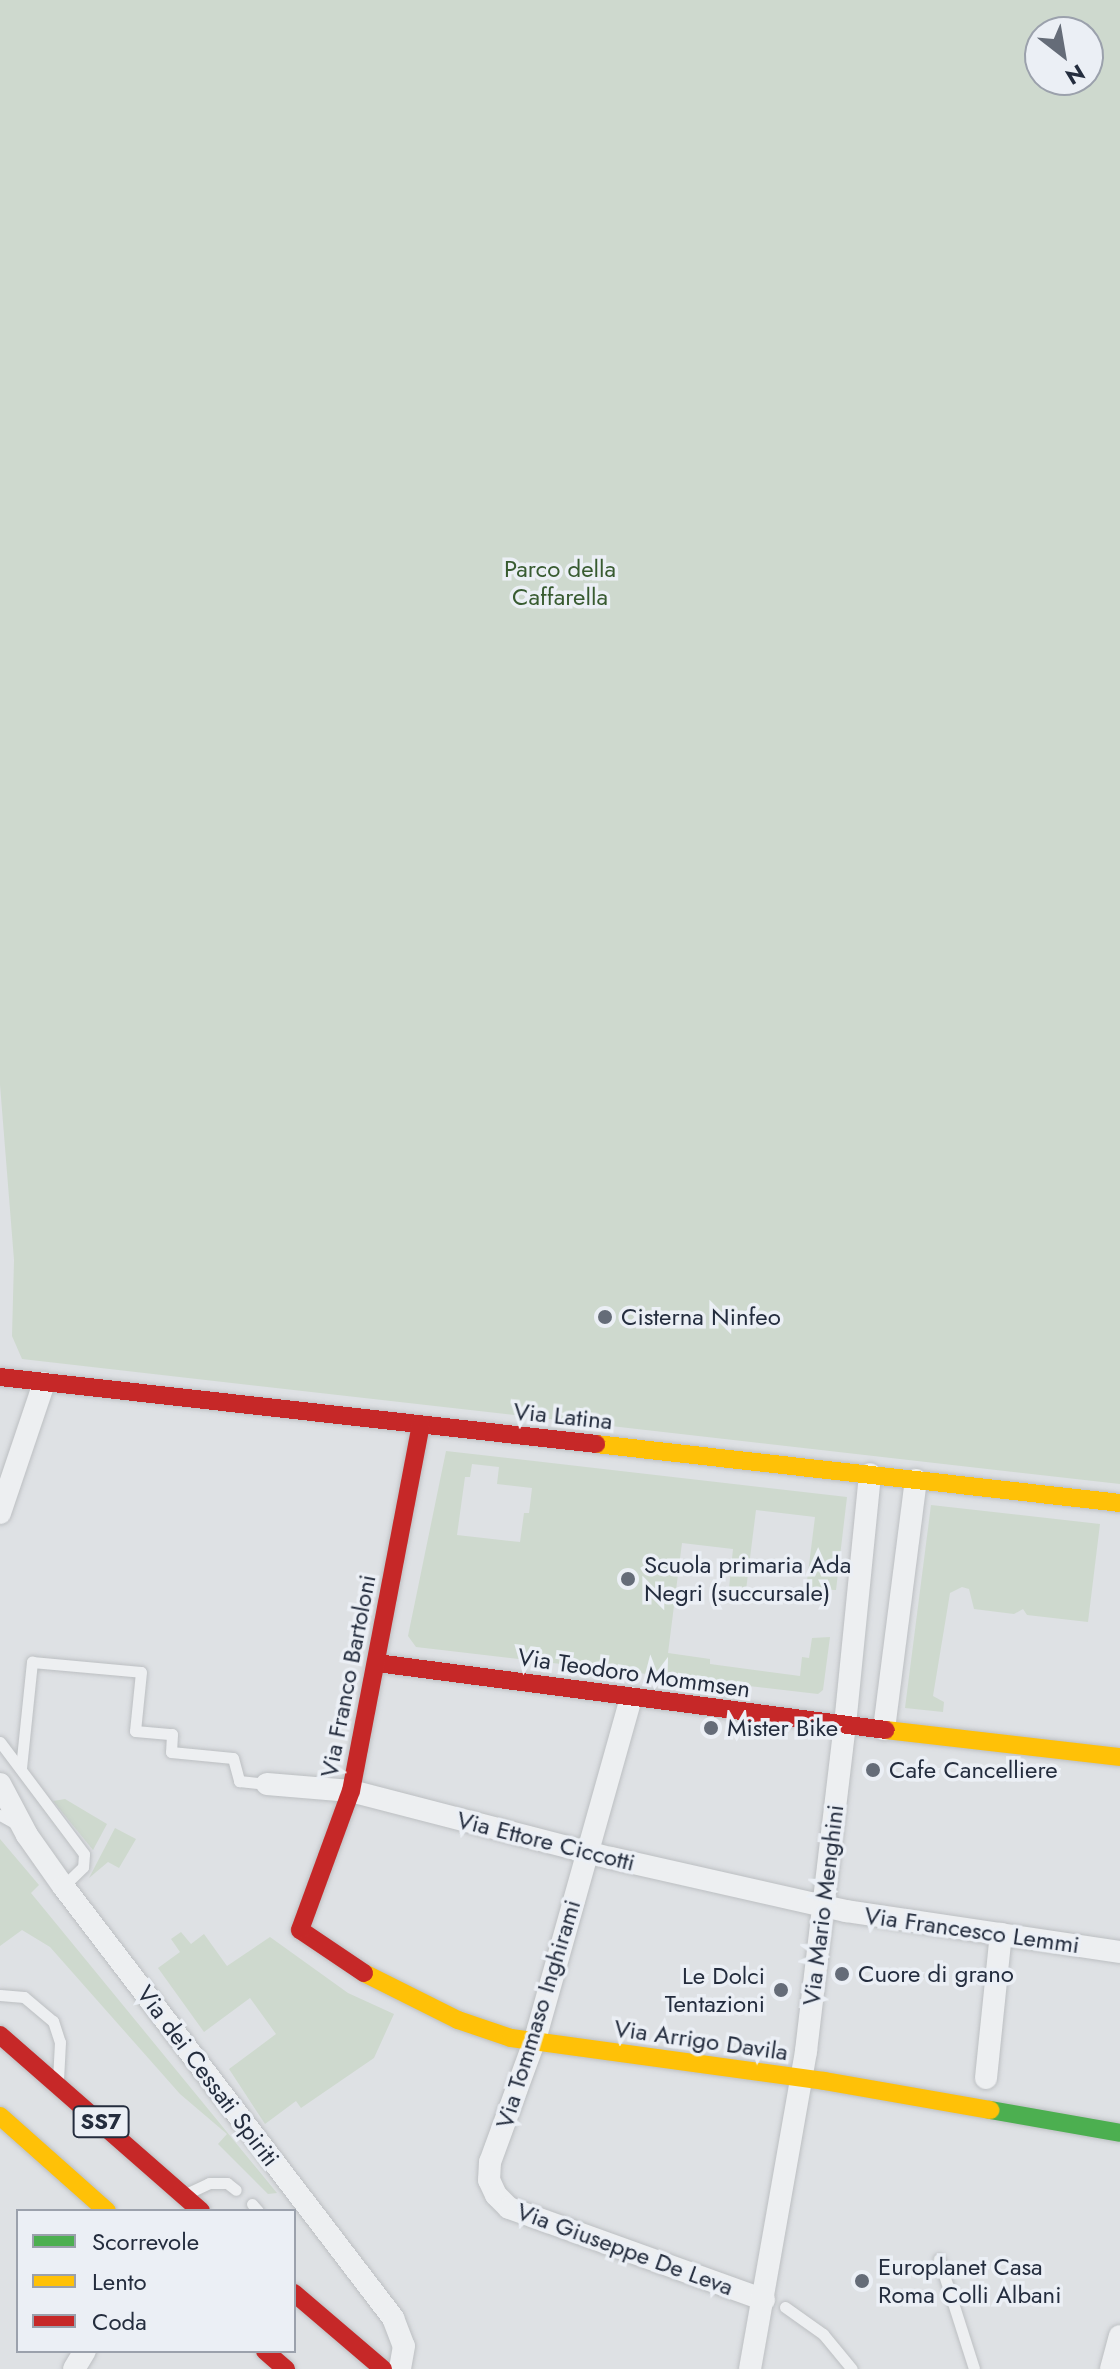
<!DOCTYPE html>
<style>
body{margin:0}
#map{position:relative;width:1120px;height:2369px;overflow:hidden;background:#dee1e4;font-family:Jost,sans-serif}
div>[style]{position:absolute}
.green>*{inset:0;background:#ced9ce}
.roads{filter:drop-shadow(0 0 2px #bcbfc2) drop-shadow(0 0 2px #bcbfc2)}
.lane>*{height:11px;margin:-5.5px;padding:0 5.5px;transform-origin:5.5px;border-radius:5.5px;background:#edeff1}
.street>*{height:22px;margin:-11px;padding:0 11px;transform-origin:11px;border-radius:11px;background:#edeff1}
.fast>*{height:18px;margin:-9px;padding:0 9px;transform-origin:9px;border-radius:9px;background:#4caf50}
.slow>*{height:18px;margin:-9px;padding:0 9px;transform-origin:9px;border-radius:9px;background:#ffc107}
.jam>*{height:18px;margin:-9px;padding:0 9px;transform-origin:9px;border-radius:9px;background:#c62828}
.dots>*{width:22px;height:22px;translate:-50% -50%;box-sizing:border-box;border:4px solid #ebeff5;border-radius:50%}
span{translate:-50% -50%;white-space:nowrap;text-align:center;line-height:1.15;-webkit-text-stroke:7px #ebeff5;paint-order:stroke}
.shield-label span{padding:2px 6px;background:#ebeff5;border:2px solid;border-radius:6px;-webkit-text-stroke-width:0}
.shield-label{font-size:22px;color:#242d3e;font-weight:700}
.park-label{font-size:24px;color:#385b31}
.poi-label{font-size:24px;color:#242d3e}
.left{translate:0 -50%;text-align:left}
.right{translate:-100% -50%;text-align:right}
.street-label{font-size:24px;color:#242d3e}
.legend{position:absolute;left:16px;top:2209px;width:280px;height:144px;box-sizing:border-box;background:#ebeff5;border:2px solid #9ba1ac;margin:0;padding:10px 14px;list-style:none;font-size:24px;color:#242d3e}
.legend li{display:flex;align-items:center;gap:16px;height:40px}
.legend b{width:40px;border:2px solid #9ba1ac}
.north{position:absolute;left:1024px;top:16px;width:80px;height:80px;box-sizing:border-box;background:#ebeff5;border:2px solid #9ba1ac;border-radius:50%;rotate:149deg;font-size:22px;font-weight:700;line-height:32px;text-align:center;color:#242d3e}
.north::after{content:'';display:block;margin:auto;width:28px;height:36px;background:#656c78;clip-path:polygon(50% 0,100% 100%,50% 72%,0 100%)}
</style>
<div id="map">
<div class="green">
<div style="clip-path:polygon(evenodd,0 0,1120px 0,1120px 1484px,22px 1359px,12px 1336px,14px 1260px,0 1085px,0 0,1040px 32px,1088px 32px,1088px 80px,1040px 80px,1040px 32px)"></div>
<div style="clip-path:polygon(evenodd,446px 1451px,847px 1497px,836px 1590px,806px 1589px,815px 1517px,756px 1510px,746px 1590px,729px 1588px,733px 1549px,682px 1543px,668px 1653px,710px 1659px,710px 1664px,800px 1676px,802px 1657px,809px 1658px,812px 1638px,830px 1637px,823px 1690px,818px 1694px,416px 1647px,408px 1636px,446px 1451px,472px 1464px,499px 1467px,497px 1484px,532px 1488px,529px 1513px,524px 1513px,520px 1542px,457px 1535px,465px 1477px,470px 1477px,472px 1464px)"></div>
<div style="clip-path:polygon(931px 1505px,1100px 1524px,1088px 1622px,1027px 1615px,1023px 1609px,1014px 1614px,974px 1609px,969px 1589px,962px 1587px,950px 1593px,933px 1696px,944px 1702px,943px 1712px,905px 1708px)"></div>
<div style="clip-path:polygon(65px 1799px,107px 1824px,93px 1850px,53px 1801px)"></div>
<div style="clip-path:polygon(115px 1828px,136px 1839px,119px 1868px,108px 1862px,89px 1878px)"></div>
<div style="clip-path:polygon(0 1839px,39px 1885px,31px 1893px,277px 2193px,268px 2194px,218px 2144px,227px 2134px,180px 2094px,50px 1947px,22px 1930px,0 1946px)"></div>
<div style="clip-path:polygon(181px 1932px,191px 1944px,204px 1934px,227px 1966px,270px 1937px,348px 1993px,394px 2014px,374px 2058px,301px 2108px,296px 2101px,265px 2124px,229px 2069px,276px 2034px,250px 1998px,204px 2032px,158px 1968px,180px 1952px,171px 1939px)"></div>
</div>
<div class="roads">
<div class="lane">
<div style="left:0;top:1742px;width:140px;rotate:53.1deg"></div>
<div style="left:84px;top:1854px;width:13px;rotate:94deg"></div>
<div style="left:83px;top:1867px;width:28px;rotate:136deg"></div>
<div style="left:21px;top:1768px;width:107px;rotate:-84.1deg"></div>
<div style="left:32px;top:1662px;width:109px;rotate:5.2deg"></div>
<div style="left:141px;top:1672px;width:59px;rotate:95.8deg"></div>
<div style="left:135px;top:1731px;width:37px;rotate:5deg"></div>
<div style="left:172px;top:1734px;width:18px;rotate:93deg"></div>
<div style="left:171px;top:1752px;width:62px;rotate:5.5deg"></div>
<div style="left:233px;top:1758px;width:24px;rotate:75deg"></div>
<div style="left:239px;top:1781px;width:28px;rotate:6deg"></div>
<div style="left:0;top:1815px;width:21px;rotate:29deg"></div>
<div style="left:0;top:1995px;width:24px;rotate:5deg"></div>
<div style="left:24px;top:1997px;width:38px;rotate:40deg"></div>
<div style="left:53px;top:2021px;width:22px;rotate:72deg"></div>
<div style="left:60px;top:2042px;width:34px;rotate:93deg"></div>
<div style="left:188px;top:2193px;width:23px;rotate:-25deg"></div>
<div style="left:209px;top:2183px;width:18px"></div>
<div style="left:227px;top:2183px;width:11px;rotate:38deg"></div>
<div style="left:252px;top:2204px;width:9px;rotate:49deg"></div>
<div style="left:939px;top:2259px;width:115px;rotate:72.3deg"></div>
<div style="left:785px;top:2307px;width:47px;rotate:35.4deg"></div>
<div style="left:823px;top:2334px;width:45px;rotate:50.4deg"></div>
</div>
<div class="street">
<div style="left:0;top:1513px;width:137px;rotate:-71.3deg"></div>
<div style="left:631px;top:1698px;width:357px;rotate:105.7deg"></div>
<div style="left:534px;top:2042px;width:128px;rotate:110.1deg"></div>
<div style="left:490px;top:2162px;width:18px;rotate:93deg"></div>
<div style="left:489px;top:2180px;width:17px;rotate:65deg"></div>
<div style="left:496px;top:2195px;width:18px;rotate:45deg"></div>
<div style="left:509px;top:2208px;width:271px;rotate:19.8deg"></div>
<div style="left:884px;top:1729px;width:251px;rotate:-82.7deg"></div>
<div style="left:0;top:1784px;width:58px;rotate:62.1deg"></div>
<div style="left:27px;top:1835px;width:62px;rotate:54.8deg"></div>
<div style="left:63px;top:1886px;width:544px;rotate:52.62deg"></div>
<div style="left:393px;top:2318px;width:30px;rotate:69deg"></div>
<div style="left:404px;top:2346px;width:23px;rotate:100deg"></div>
<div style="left:267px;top:1784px;width:84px;rotate:4.8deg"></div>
<div style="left:351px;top:1791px;width:268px;rotate:14.5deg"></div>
<div style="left:611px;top:1858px;width:241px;rotate:12.7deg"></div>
<div style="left:846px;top:1911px;width:277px;rotate:8.5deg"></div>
<div style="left:986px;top:2078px;width:145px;rotate:-84.1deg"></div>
<div style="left:74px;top:2369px;width:21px;rotate:-59deg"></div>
<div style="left:750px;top:2369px;width:323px;rotate:-80deg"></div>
<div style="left:806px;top:2051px;width:328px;rotate:-83.2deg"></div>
<div style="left:845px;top:1725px;width:252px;rotate:-84.3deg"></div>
<div style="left:1111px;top:2369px;width:34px;rotate:-75deg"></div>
</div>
<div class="fast">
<div style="left:990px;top:2110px;width:132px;rotate:10deg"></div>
</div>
<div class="slow">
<div style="left:596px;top:1444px;width:527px;rotate:6.42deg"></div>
<div style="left:886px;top:1730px;width:236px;rotate:6.6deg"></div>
<div style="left:364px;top:1973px;width:105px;rotate:26.6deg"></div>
<div style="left:458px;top:2020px;width:56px;rotate:18.8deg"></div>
<div style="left:511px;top:2038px;width:316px;rotate:7.8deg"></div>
<div style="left:824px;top:2081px;width:169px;rotate:9.9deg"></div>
<div style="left:0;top:2116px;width:143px;rotate:41.6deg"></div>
</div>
<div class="jam">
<div style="left:0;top:1377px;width:600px;rotate:6.41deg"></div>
<div style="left:377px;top:1663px;width:513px;rotate:7.5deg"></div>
<div style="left:364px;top:1973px;width:77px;rotate:-146.1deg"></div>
<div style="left:300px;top:1930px;width:148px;rotate:-69.9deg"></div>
<div style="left:351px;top:1791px;width:373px;rotate:-79.2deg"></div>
<div style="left:0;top:2035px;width:267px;rotate:41.2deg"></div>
<div style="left:294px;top:2293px;width:117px;rotate:40.5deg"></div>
<div style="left:265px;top:2351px;width:28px;rotate:41deg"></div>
</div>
</div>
<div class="dots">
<div style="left:605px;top:1317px;background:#656c78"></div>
<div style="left:628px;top:1579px;background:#656c78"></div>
<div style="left:711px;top:1728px;background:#656c78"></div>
<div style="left:873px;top:1770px;background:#656c78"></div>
<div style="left:842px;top:1974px;background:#656c78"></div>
<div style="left:781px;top:1990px;background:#656c78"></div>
<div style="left:862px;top:2281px;background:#656c78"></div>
</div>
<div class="shield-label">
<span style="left:101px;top:2122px">SS7</span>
</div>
<div class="park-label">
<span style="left:560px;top:583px">Parco della<br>Caffarella</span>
</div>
<div class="poi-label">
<span class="left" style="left:621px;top:1317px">Cisterna Ninfeo</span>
<span class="left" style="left:644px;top:1579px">Scuola primaria Ada<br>Negri (succursale)</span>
<span class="left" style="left:727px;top:1728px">Mister Bike</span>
<span class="left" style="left:889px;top:1770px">Cafe Cancelliere</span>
<span class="left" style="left:858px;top:1974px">Cuore di grano</span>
<span class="right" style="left:765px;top:1990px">Le Dolci<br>Tentazioni</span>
<span class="left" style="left:878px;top:2281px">Europlanet Casa<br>Roma Colli Albani</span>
</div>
<div class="street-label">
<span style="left:563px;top:1416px;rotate:6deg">Via Latina</span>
<span style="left:634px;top:1673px;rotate:8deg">Via Teodoro Mommsen</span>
<span style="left:348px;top:1676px;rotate:-79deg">Via Franco Bartoloni</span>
<span style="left:546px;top:1841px;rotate:14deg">Via Ettore Ciccotti</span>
<span style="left:823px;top:1905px;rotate:-83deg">Via Mario Menghini</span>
<span style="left:972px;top:1930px;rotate:8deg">Via Francesco Lemmi</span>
<span style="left:538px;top:2014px;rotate:-73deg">Via Tommaso Inghirami</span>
<span style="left:701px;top:2040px;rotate:8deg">Via Arrigo Davila</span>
<span style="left:208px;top:2076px;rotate:53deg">Via dei Cessati Spiriti</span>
<span style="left:625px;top:2249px;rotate:20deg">Via Giuseppe De Leva</span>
</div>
<ul class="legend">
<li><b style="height:10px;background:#4caf50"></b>Scorrevole</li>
<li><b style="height:10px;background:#ffc107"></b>Lento</li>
<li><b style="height:10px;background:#c62828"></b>Coda</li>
</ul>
<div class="north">N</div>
</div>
